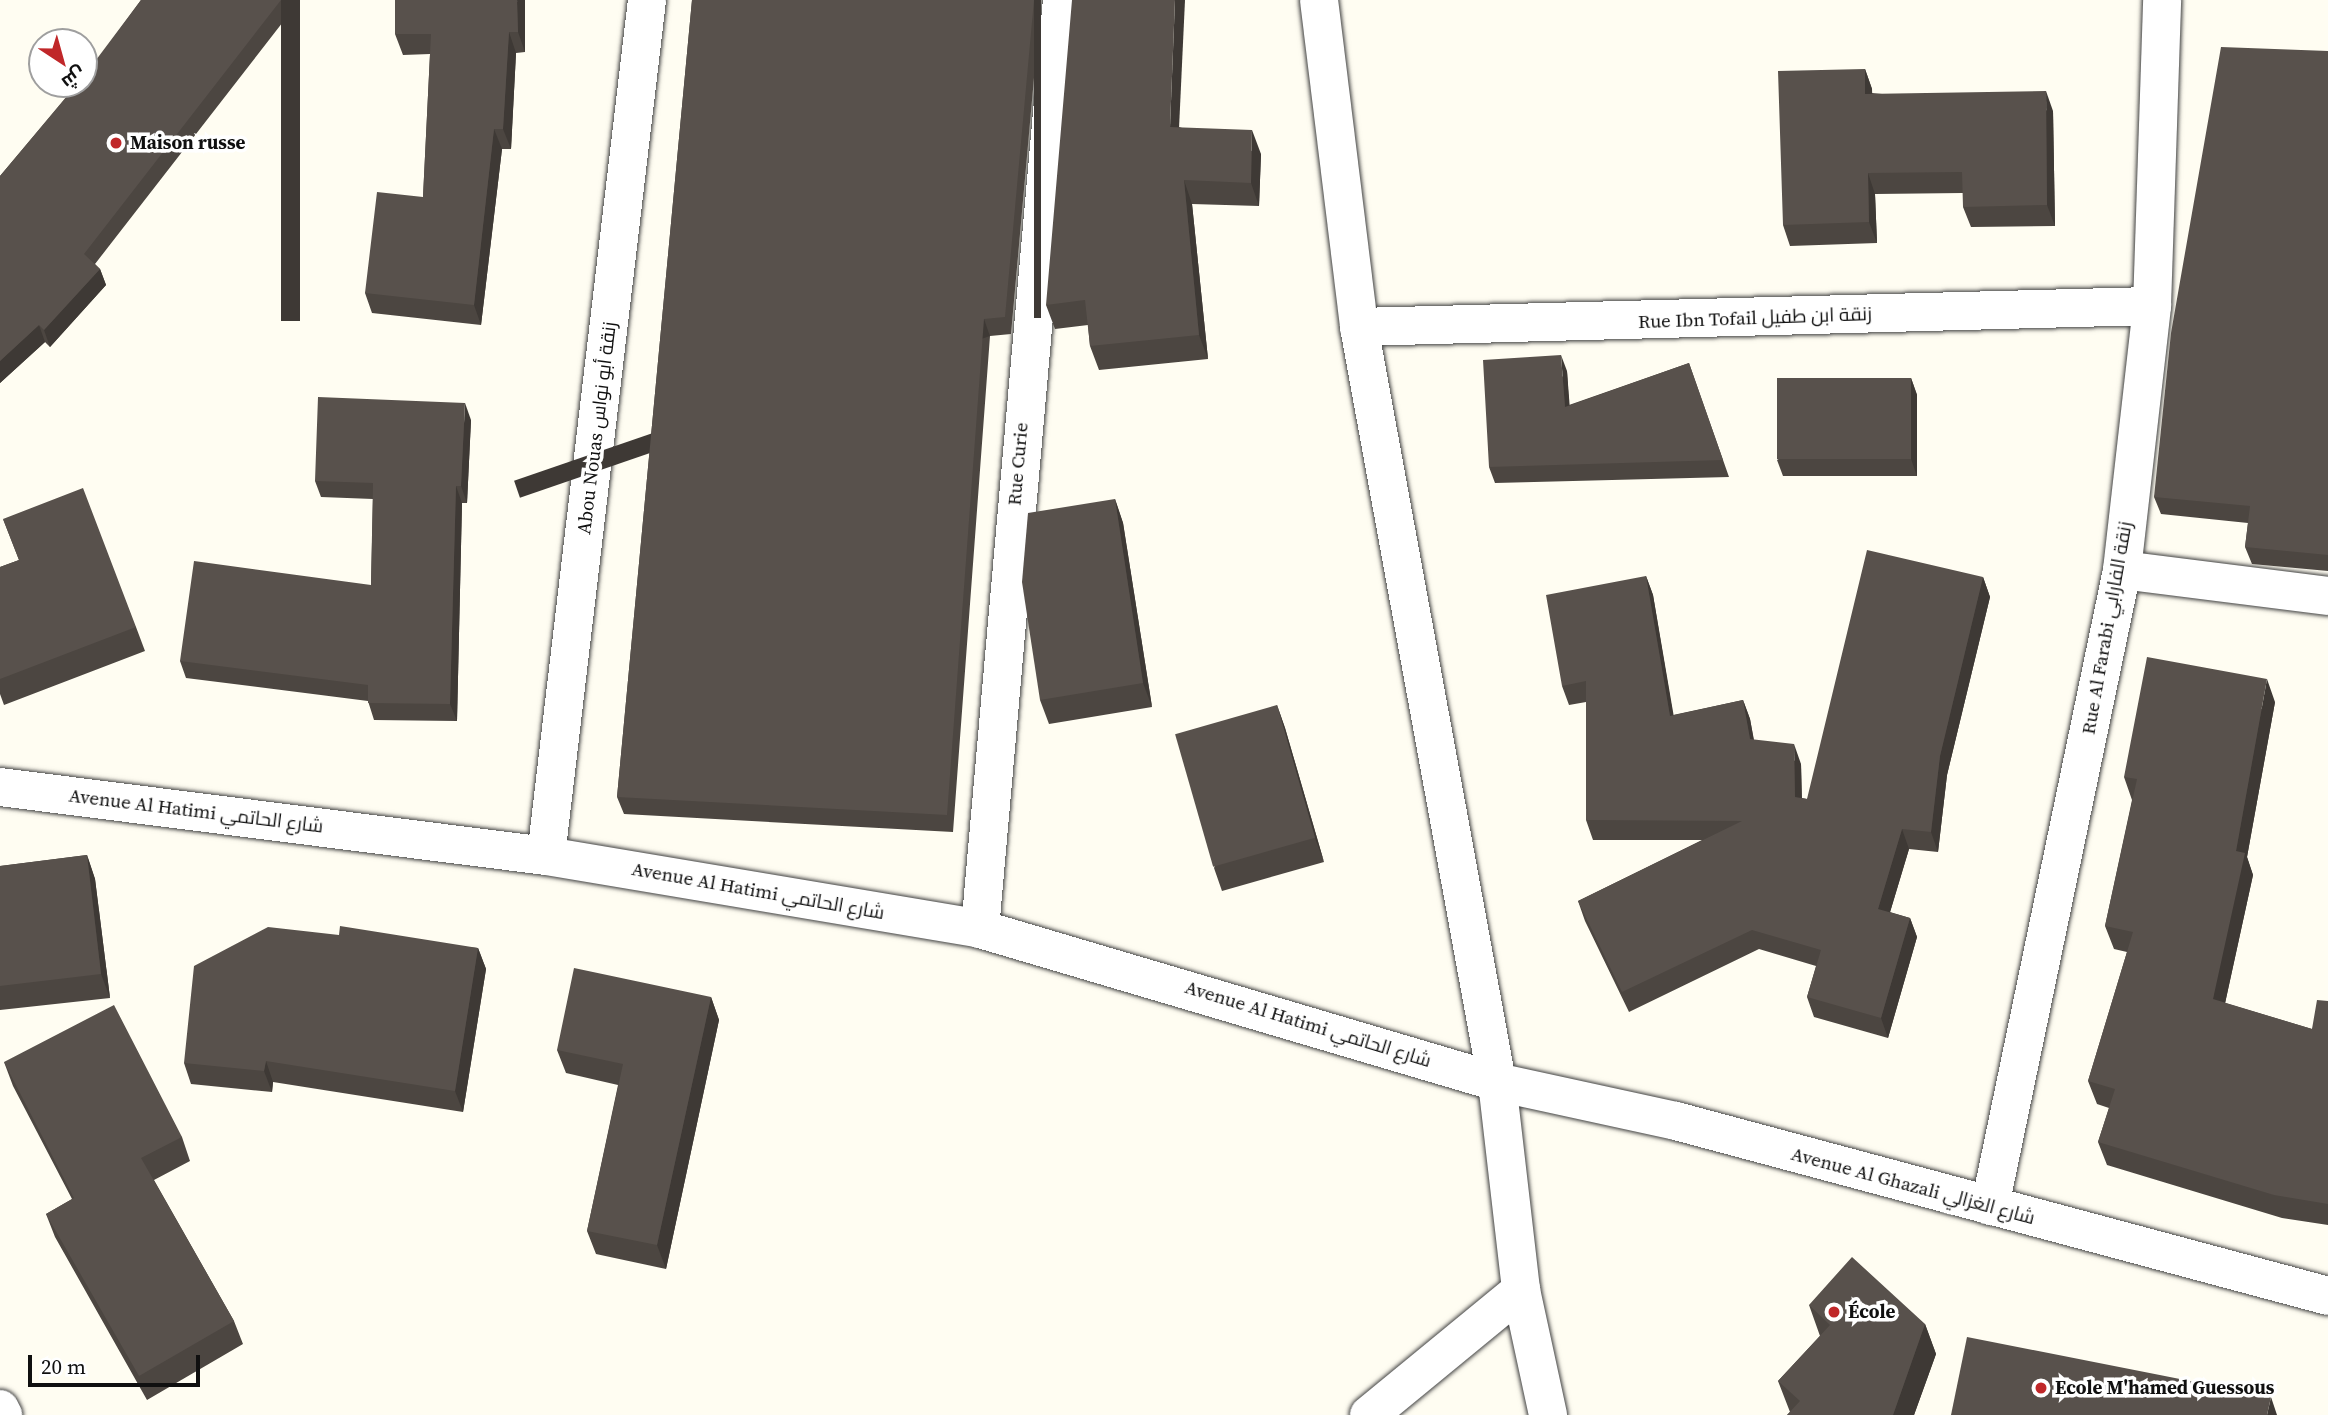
<!DOCTYPE html>
<meta charset="utf-8">
<style>
body{margin:0}
#map{position:relative;width:2328px;height:1415px;overflow:hidden;background:#fffdf2;font-family:"Source Serif 4",Cairo,serif}
div>[style]{position:absolute}
.roads{filter:drop-shadow(0 0 2px #434343) drop-shadow(0 0 2px #434343)}
.minor>*{height:38px;margin:-19px;padding:0 19px;transform-origin:19px;border-radius:19px;background:#fff}
.wall>*{inset:0;background:#4c4641}
.shaded-wall>*{inset:0;background:#3e3935;transform-origin:0 0}
.building>*{inset:0;background:#58514c;transform-origin:0 0}
.dots>*{width:19px;height:19px;translate:-50% -50%;box-sizing:border-box;border:4px solid #fff;border-radius:50%}
span{translate:-50% -50%;white-space:nowrap;text-align:center;line-height:1.15;-webkit-text-stroke:7px #fff;paint-order:stroke}
.poi-label{font-size:19px;color:#101010;font-weight:700}
.left{translate:0 -50%;text-align:left}
.street-label{font-size:19px;color:#101010}
.north{position:absolute;left:28px;top:28px;width:70px;height:70px;box-sizing:border-box;background:#fff;border:2px solid #9f9f9f;border-radius:50%;rotate:144deg;font-size:19px;font-weight:700;line-height:28px;text-align:center;color:#101010}
.north::after{content:'';display:block;margin:auto;width:24px;height:32px;background:#c02729;clip-path:polygon(50% 0,100% 100%,50% 72%,0 100%)}
.scale{position:absolute;left:28px;top:1355px;width:172px;height:32px;box-sizing:border-box;border:4px solid #101010;border-top:0;padding-left:9px;font-size:21px;line-height:24px;white-space:nowrap;color:#101010;-webkit-text-stroke:5px #fff;paint-order:stroke}
</style>
<div id="map">
<div class="roads">
<div class="minor">
<div style="left:1319px;top:0;width:329px;rotate:83deg"></div>
<div style="left:1359px;top:327px;width:768px;rotate:79.64deg"></div>
<div style="left:1497px;top:1082px;width:209px;rotate:83.4deg"></div>
<div style="left:1521px;top:1290px;width:128px;rotate:77.8deg"></div>
<div style="left:1359px;top:327px;width:793px;rotate:-1.52deg"></div>
<div style="left:2122px;top:570px;width:208px;rotate:7.2deg"></div>
<div style="left:0;top:787px;width:550px;rotate:7.2deg"></div>
<div style="left:546px;top:856px;width:440px;rotate:9.5deg"></div>
<div style="left:980px;top:929px;width:539px;rotate:16.49deg"></div>
<div style="left:1497px;top:1082px;width:183px;rotate:12.3deg"></div>
<div style="left:1676px;top:1121px;width:675px;rotate:15.02deg"></div>
<div style="left:546px;top:856px;width:862px;rotate:-83.27deg"></div>
<div style="left:980px;top:929px;width:933px;rotate:-84.96deg"></div>
<div style="left:1990px;top:1206px;width:650px;rotate:-78.27deg"></div>
<div style="left:2122px;top:570px;width:266px;rotate:-83.5deg"></div>
<div style="left:2152px;top:306px;width:306px;rotate:-88.1deg"></div>
<div style="left:0;top:1409px;width:7px;rotate:63deg"></div>
<div style="left:1369px;top:1415px;width:197px;rotate:-39.4deg"></div>
</div>
</div>
<div class="wall">
<div style="clip-path:polygon(141px 0,300px 0,95px 264px,100px 269px,106px 285px,50px 347px,45px 342px,0 383px,0 176px,92px 67px)"></div>
<div style="clip-path:polygon(525px 0,525px 52px,516px 53px,511px 149px,502px 149px,481px 325px,372px 313px,365px 293px,423px 197px,430px 54px,403px 55px,395px 34px)"></div>
<div style="clip-path:polygon(692px 0,1041px 0,1011px 334px,990px 336px,953px 832px,624px 814px,617px 797px)"></div>
<div style="clip-path:polygon(2328px 51px,2328px 571px,2252px 564px,2245px 547px,2248px 523px,2161px 514px,2154px 497px)"></div>
<div style="clip-path:polygon(1865px 69px,1872px 89px,1872px 93px,2053px 111px,2055px 226px,1971px 227px,1963px 207px,1963px 193px,1875px 194px,1877px 243px,1790px 246px,1783px 225px)"></div>
<div style="clip-path:polygon(1179px 127px,1261px 154px,1259px 206px,1192px 204px,1208px 359px,1099px 370px,1090px 346px,1088px 325px,1055px 329px,1046px 305px)"></div>
<div style="clip-path:polygon(1689px 363px,1729px 477px,1495px 483px,1489px 467px,1567px 371px,1569px 405px)"></div>
<div style="clip-path:polygon(1911px 378px,1917px 395px,1917px 476px,1783px 476px,1777px 460px)"></div>
<div style="clip-path:polygon(471px 420px,467px 503px,462px 503px,457px 721px,374px 720px,368px 701px,186px 678px,180px 661px,371px 585px,373px 499px,321px 497px,315px 481px)"></div>
<div style="clip-path:polygon(1115px 499px,1123px 523px,1152px 707px,1049px 724px,1040px 700px)"></div>
<div style="clip-path:polygon(3px 519px,136px 627px,145px 651px,4px 705px,0 694px,0 567px,19px 560px)"></div>
<div style="clip-path:polygon(1646px 576px,1653px 595px,1673px 715px,1743px 700px,1750px 719px,1754px 740px,1801px 764px,1802px 798px,1807px 799px,1983px 577px,1990px 597px,1947px 775px,1938px 852px,1909px 849px,1890px 912px,1910px 918px,1917px 937px,1888px 1038px,1814px 1017px,1807px 997px,1816px 966px,1759px 949px,1629px 1012px,1585px 921px,1578px 901px,1702px 840px,1593px 840px,1586px 820px,1586px 702px,1569px 705px,1562px 686px)"></div>
<div style="clip-path:polygon(2275px 702px,2247px 857px,2253px 875px,2225px 1003px,2312px 1029px,2328px 1001px,2328px 1225px,2282px 1218px,2107px 1165px,2098px 1142px,2109px 1108px,2097px 1104px,2088px 1081px,2127px 952px,2114px 949px,2105px 926px,2132px 800px,2124px 777px)"></div>
<div style="clip-path:polygon(1277px 705px,1285px 728px,1324px 862px,1222px 891px,1214px 868px)"></div>
<div style="clip-path:polygon(87px 855px,95px 879px,110px 998px,0 1010px,0 866px)"></div>
<div style="clip-path:polygon(339px 935px,478px 948px,486px 969px,463px 1112px,273px 1082px,272px 1092px,191px 1084px,184px 1063px)"></div>
<div style="clip-path:polygon(711px 997px,719px 1020px,666px 1269px,596px 1254px,587px 1231px,618px 1085px,566px 1073px,557px 1050px)"></div>
<div style="clip-path:polygon(4px 1062px,182px 1137px,190px 1161px,154px 1180px,234px 1321px,243px 1344px,147px 1400px,55px 1237px,46px 1214px,72px 1199px,13px 1086px)"></div>
<div style="clip-path:polygon(1809px 1305px,1925px 1324px,1936px 1354px,1914px 1415px,1787px 1415px,1790px 1412px,1778px 1381px,1820px 1336px)"></div>
</div>
<div class="shaded-wall">
<div style="left:281px;top:0;width:19px;height:321px"></div>
<div style="clip-path:polygon(517px 0,525px 0,525px 52px,518px 32px)"></div>
<div style="left:1034px;top:0;width:7px;height:318px"></div>
<div style="clip-path:polygon(1175px 0,1185px 0,1178px 150px,1170px 127px)"></div>
<div style="clip-path:polygon(509px 32px,516px 53px,511px 149px,503px 129px)"></div>
<div style="clip-path:polygon(1865px 69px,1872px 89px,1873px 114px,1865px 94px)"></div>
<div style="clip-path:polygon(2046px 91px,2053px 111px,2055px 226px,2047px 205px)"></div>
<div style="clip-path:polygon(494px 129px,502px 149px,481px 325px,474px 305px)"></div>
<div style="clip-path:polygon(1252px 130px,1261px 154px,1259px 206px,1251px 183px)"></div>
<div style="clip-path:polygon(1868px 173px,1875px 194px,1877px 243px,1869px 222px)"></div>
<div style="clip-path:polygon(1184px 180px,1192px 204px,1208px 359px,1199px 335px)"></div>
<div style="clip-path:polygon(100px 269px,106px 285px,50px 347px,44px 330px)"></div>
<div style="left:984px;top:319px;width:18px;height:497px;rotate:71deg"></div>
<div style="clip-path:polygon(39px 325px,45px 342px,0 383px,0 361px)"></div>
<div style="clip-path:polygon(1561px 355px,1567px 371px,1571px 423px,1565px 407px)"></div>
<div style="clip-path:polygon(1911px 378px,1917px 395px,1917px 476px,1911px 459px)"></div>
<div style="clip-path:polygon(465px 403px,471px 420px,467px 503px,461px 486px)"></div>
<div style="clip-path:polygon(456px 486px,462px 503px,457px 721px,450px 704px)"></div>
<div style="clip-path:polygon(1115px 499px,1123px 523px,1152px 707px,1143px 683px)"></div>
<div style="clip-path:polygon(1646px 576px,1653px 595px,1677px 735px,1670px 716px)"></div>
<div style="clip-path:polygon(1983px 577px,1990px 597px,1947px 775px,1938px 852px,1931px 832px,1940px 756px)"></div>
<div style="clip-path:polygon(2267px 679px,2275px 702px,2247px 857px,2253px 875px,2221px 1022px,2213px 999px,2236px 851px)"></div>
<div style="clip-path:polygon(1743px 700px,1750px 719px,1757px 759px,1750px 739px)"></div>
<div style="clip-path:polygon(1277px 705px,1285px 728px,1324px 862px,1315px 838px)"></div>
<div style="clip-path:polygon(1794px 744px,1801px 764px,1802px 817px,1795px 797px)"></div>
<div style="clip-path:polygon(1902px 829px,1909px 849px,1885px 929px,1878px 909px)"></div>
<div style="clip-path:polygon(87px 855px,95px 879px,110px 998px,101px 974px)"></div>
<div style="clip-path:polygon(1910px 918px,1917px 937px,1888px 1038px,1881px 1018px)"></div>
<div style="clip-path:polygon(478px 948px,486px 969px,463px 1112px,455px 1091px)"></div>
<div style="clip-path:polygon(711px 997px,719px 1020px,666px 1269px,657px 1245px)"></div>
<div style="clip-path:polygon(266px 1061px,273px 1082px,272px 1092px,264px 1071px)"></div>
<div style="clip-path:polygon(1925px 1324px,1936px 1354px,1914px 1415px,1893px 1415px)"></div>
<div style="clip-path:polygon(2271px 1397px,2277px 1415px,2267px 1415px)"></div>
</div>
<div class="building">
<div style="clip-path:polygon(141px 0,281px 0,84px 254px,100px 269px,44px 330px,39px 325px,0 361px,0 176px,77px 84px,84px 84px,84px 76px)"></div>
<div style="clip-path:polygon(395px 0,517px 0,518px 32px,509px 32px,503px 129px,494px 129px,474px 305px,365px 293px,377px 192px,423px 197px,431px 34px,395px 34px)"></div>
<div style="clip-path:polygon(692px 0,1034px 0,1005px 317px,984px 319px,947px 815px,617px 797px)"></div>
<div style="clip-path:polygon(1072px 0,1175px 0,1170px 127px,1252px 130px,1251px 183px,1184px 180px,1199px 335px,1090px 346px,1085px 300px,1046px 305px)"></div>
<div style="clip-path:polygon(2221px 47px,2328px 51px,2328px 555px,2245px 547px,2250px 506px,2154px 497px,2171px 333px)"></div>
<div style="clip-path:polygon(1865px 69px,1865px 94px,2046px 91px,2047px 205px,1963px 207px,1962px 172px,1868px 173px,1869px 222px,1783px 225px,1778px 71px)"></div>
<div style="clip-path:polygon(1561px 355px,1565px 407px,1689px 363px,1723px 460px,1489px 467px,1483px 360px)"></div>
<div style="left:1911px;top:378px;width:81px;height:134px;rotate:90deg"></div>
<div style="clip-path:polygon(318px 397px,465px 403px,461px 486px,456px 486px,450px 704px,368px 703px,368px 685px,180px 661px,194px 561px,371px 585px,373px 483px,315px 481px)"></div>
<div style="clip-path:polygon(83px 488px,136px 627px,0 679px,0 567px,19px 560px,3px 519px)"></div>
<div style="clip-path:polygon(1115px 499px,1143px 683px,1040px 700px,1022px 582px,1028px 513px)"></div>
<div style="clip-path:polygon(1867px 550px,1983px 577px,1940px 756px,1931px 832px,1902px 829px,1878px 909px,1910px 918px,1881px 1018px,1807px 997px,1821px 950px,1752px 930px,1622px 992px,1578px 901px,1742px 821px,1586px 820px,1586px 681px,1562px 686px,1546px 595px,1646px 576px,1670px 716px,1743px 700px,1750px 739px,1794px 744px,1795px 797px,1807px 799px)"></div>
<div style="clip-path:polygon(2147px 657px,2267px 679px,2236px 851px,2245px 853px,2213px 999px,2312px 1029px,2317px 1000px,2328px 1001px,2328px 1204px,2274px 1195px,2098px 1142px,2115px 1089px,2088px 1081px,2133px 932px,2105px 926px,2137px 779px,2124px 777px)"></div>
<div style="left:1277px;top:705px;width:138px;height:106px;rotate:74deg"></div>
<div style="clip-path:polygon(87px 855px,101px 974px,0 986px,0 866px)"></div>
<div style="clip-path:polygon(340px 926px,478px 948px,455px 1091px,266px 1061px,264px 1071px,184px 1063px,194px 966px,268px 927px,339px 935px)"></div>
<div style="clip-path:polygon(574px 968px,711px 997px,657px 1245px,587px 1231px,623px 1064px,557px 1050px)"></div>
<div style="clip-path:polygon(114px 1005px,182px 1137px,141px 1158px,234px 1321px,139px 1376px,46px 1214px,74px 1198px,4px 1062px)"></div>
<div style="clip-path:polygon(1852px 1257px,1925px 1324px,1893px 1415px,1787px 1415px,1800px 1401px,1778px 1381px,1830px 1325px,1809px 1305px)"></div>
<div style="clip-path:polygon(1967px 1337px,2271px 1397px,2267px 1415px,1951px 1415px)"></div>
</div>
<div class="dots">
<div style="left:116px;top:143px;background:#c02729"></div>
<div style="left:1834px;top:1312px;background:#c02729"></div>
<div style="left:2041px;top:1388px;background:#c02729"></div>
</div>
<div class="poi-label">
<span class="left" style="left:130px;top:143px">Maison russe</span>
<span class="left" style="left:1848px;top:1312px">École</span>
<span class="left" style="left:2055px;top:1388px">Ecole M'hamed Guessous</span>
</div>
<div class="street-label">
<span style="left:1755px;top:318px;rotate:-2deg">Rue Ibn Tofail زنقة ابن طفيل</span>
<span style="left:597px;top:428px;rotate:-83deg">Abou Nouas زنقة أبو نواس</span>
<span style="left:1018px;top:464px;rotate:-85deg">Rue Curie</span>
<span style="left:2107px;top:628px;rotate:-80deg">Rue Al Farabi زنقة الفارابي</span>
<span style="left:196px;top:811px;rotate:7deg">Avenue Al Hatimi شارع الحاتمي</span>
<span style="left:758px;top:891px;rotate:10deg">Avenue Al Hatimi شارع الحاتمي</span>
<span style="left:1308px;top:1024px;rotate:17deg">Avenue Al Hatimi شارع الحاتمي</span>
<span style="left:1913px;top:1186px;rotate:15deg">Avenue Al Ghazali شارع الغزالي</span>
</div>
<div class="north">ش</div>
<div class="scale">20 m</div>
</div>
